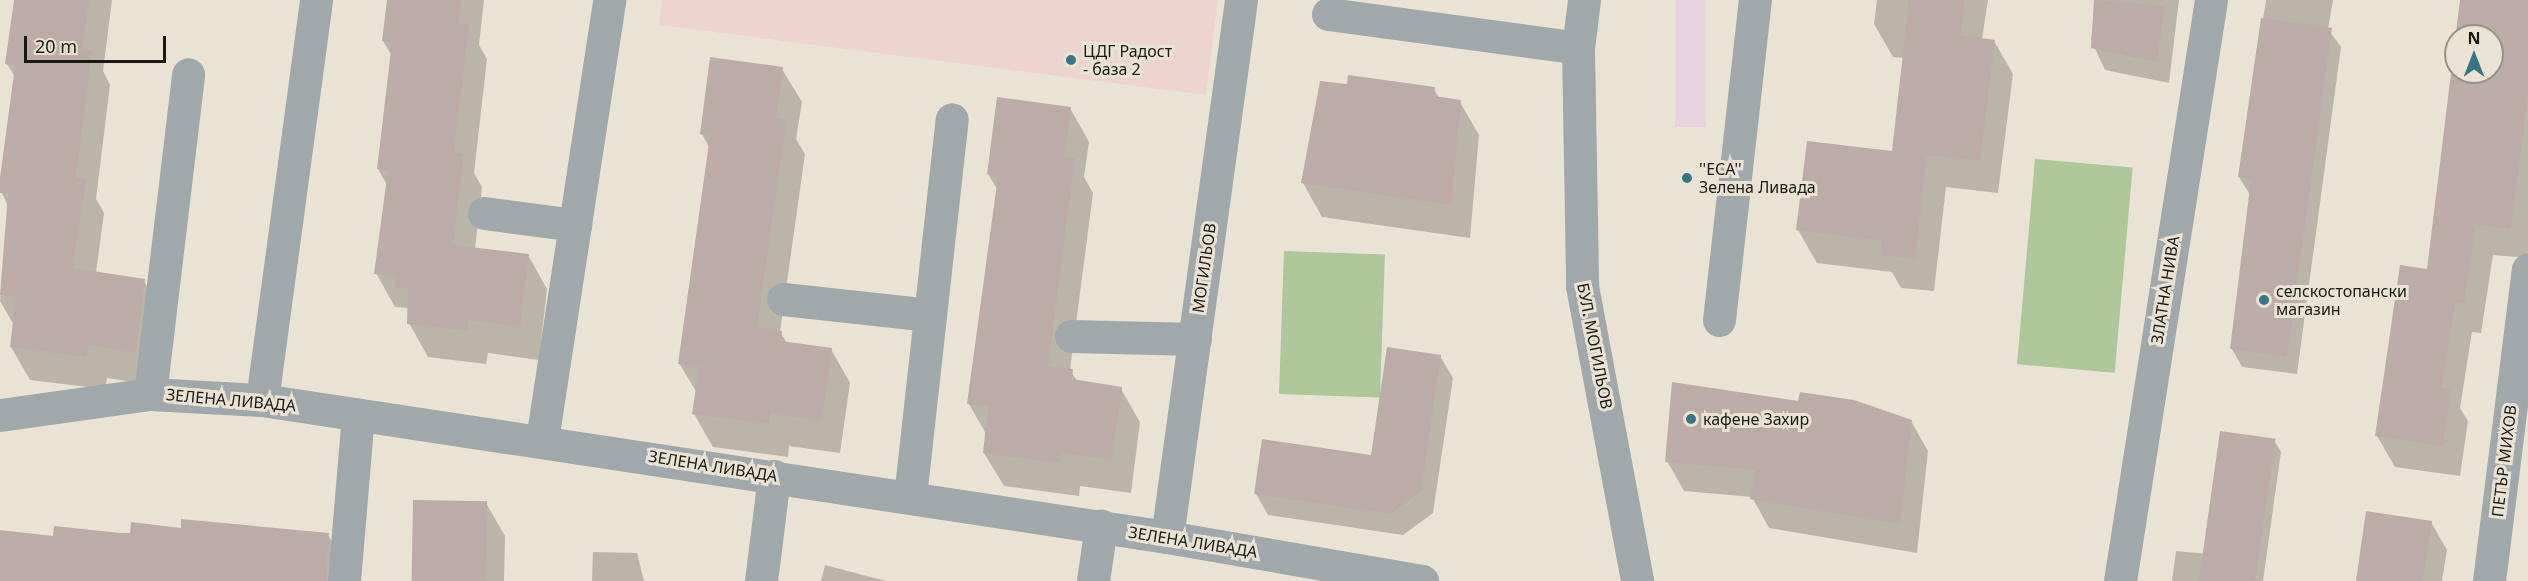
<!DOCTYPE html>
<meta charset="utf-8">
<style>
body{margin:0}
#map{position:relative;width:2528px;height:581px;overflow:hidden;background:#eae3d4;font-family:"Noto Sans",sans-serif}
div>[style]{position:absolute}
.commercial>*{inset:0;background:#e8d2e0;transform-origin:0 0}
.education>*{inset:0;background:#edd3ce}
.green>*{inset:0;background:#adc69a;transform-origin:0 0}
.shadow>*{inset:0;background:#0003}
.building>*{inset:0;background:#bdaba8;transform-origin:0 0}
.minor>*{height:33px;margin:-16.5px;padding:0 16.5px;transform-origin:16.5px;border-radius:16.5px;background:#a0a8ab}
.dots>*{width:16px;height:16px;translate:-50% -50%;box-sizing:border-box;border:3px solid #eae3d4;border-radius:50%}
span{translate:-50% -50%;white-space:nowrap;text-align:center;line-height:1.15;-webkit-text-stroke:6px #eae3d4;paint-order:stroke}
.poi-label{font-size:16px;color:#1a1813}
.left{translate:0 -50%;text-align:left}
.street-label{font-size:16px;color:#1a1813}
.north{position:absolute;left:2444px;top:24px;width:60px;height:60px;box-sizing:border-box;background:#eae3d4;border:2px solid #979287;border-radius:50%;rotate:0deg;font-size:16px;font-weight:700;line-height:24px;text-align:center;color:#1a1813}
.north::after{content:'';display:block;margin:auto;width:21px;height:27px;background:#347787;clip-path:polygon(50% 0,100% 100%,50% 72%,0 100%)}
.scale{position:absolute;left:24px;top:36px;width:142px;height:27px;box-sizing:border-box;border:3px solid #1a1813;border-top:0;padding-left:8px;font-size:18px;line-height:21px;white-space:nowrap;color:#1a1813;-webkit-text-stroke:4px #eae3d4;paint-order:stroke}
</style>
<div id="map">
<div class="commercial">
<div style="left:1675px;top:0;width:31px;height:127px"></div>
</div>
<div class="education">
<div style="clip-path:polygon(662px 0,1218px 0,1206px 95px,659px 25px)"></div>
</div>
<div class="green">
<div style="left:2035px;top:159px;width:98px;height:206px;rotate:5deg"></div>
<div style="left:1284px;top:251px;width:101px;height:143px;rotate:2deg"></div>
</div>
<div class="shadow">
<div style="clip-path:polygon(16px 0,112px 0,103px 71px,110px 85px,96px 199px,104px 213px,96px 273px,144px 281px,163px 314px,155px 385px,107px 378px,105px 389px,30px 380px,11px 347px,14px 325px,0 301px,8px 207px,0 188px,15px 77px,7px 64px)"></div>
<div style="clip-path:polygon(388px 0,484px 0,479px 45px,487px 59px,474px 173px,482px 187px,475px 249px,528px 255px,547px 289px,539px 360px,488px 353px,486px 364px,428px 357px,409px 323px,409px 308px,395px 307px,376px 273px,387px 185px,378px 169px,392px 56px,383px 41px)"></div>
<div style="clip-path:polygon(1877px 0,1988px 0,1982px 39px,1994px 41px,2013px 74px,1998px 193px,1946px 187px,1934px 291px,1901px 288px,1892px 272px,1817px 263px,1798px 230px,1893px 153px,1904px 58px,1893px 57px,1874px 24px)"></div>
<div style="clip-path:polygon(2096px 0,2179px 0,2169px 83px,2105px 70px,2091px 40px)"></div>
<div style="clip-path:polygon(2266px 0,2333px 0,2328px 29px,2341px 47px,2297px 374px,2242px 367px,2232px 349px,2250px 195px,2239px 177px)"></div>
<div style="clip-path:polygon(2461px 0,2528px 0,2528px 258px,2493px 255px,2481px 333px,2472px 332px,2460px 408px,2468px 421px,2460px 476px,2395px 467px,2377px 436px,2428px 271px,2456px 44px,2456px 72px,2492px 72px,2492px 36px,2457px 36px)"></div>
<div style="clip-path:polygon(782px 69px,802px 102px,796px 139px,805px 154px,780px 332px,787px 343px,831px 349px,850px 383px,840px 453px,789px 446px,788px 457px,713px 447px,694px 414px,697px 393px,679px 363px,709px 147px,702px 134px)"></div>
<div style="clip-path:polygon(1348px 86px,1434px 89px,1439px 98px,1460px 102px,1479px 135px,1470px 238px,1322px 217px,1303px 183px)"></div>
<div style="clip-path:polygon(1070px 108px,1089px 142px,1084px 177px,1093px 193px,1070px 370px,1078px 382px,1121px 389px,1140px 422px,1131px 493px,1080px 486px,1079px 496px,1004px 486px,984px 453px,986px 434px,969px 404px,997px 189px,988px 174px)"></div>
<div style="clip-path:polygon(1440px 356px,1453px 378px,1433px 513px,1403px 535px,1268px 515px,1256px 494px,1372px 457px)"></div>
<div style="clip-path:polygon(1800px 402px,1911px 421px,1928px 451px,1917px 553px,1769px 528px,1752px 497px,1684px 491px,1667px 461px)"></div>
<div style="clip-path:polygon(2274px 440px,2281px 452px,2263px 581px,2172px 581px,2176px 551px,2208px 554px)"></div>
<div style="clip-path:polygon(486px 503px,505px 536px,504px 581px,412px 581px)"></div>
<div style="clip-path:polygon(2431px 522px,2447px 550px,2442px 581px,2358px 581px)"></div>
<div style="clip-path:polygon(182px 530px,328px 535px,346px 565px,344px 581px,0 581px,0 532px,54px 537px)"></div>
<div style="clip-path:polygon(593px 552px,637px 553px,644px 581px,592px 581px)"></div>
<div style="clip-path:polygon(825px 565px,886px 581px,821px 581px)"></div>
</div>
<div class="building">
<div style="clip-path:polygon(14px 0,89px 0,82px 48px,92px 50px,76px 177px,86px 179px,73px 268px,145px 279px,136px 352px,89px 345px,87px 357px,10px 347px,16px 297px,0 295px,8px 194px,0 193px,0 178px,15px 66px,5px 64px)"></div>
<div style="clip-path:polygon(387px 0,461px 0,459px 23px,469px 25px,454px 152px,464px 153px,453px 245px,529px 254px,520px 327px,469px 320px,468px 331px,407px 324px,408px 288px,395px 287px,396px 276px,374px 274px,388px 170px,377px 169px,392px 42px,382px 41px)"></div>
<div style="clip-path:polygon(1909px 0,1965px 0,1961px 35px,1995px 40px,1980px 161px,1927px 155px,1915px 259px,1881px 255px,1882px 241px,1796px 230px,1807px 141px,1892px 151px)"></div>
<div style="clip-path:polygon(2094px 0,2165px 6px,2157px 62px,2091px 48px)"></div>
<div style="clip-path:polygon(evenodd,2460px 0,2528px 0,2528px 96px,2511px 229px,2476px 225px,2464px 304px,2455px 302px,2442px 387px,2451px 389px,2443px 446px,2375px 436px,2400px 265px,2427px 269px,2460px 0,2456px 36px,2492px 36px,2492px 72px,2456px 72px,2456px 36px)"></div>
<div style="clip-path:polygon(2261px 18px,2332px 28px,2287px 357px,2230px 349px,2251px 179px,2238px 177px)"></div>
<div style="clip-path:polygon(710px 57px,783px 67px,776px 118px,787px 119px,757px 327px,782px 331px,781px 341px,832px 348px,822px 421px,771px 413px,769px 424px,692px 414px,699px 367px,678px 364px,710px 136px,700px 134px)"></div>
<div style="clip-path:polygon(1348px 75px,1435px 87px,1434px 96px,1461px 100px,1451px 205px,1301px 183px,1320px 81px,1347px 84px)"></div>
<div style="clip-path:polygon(997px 97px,1071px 107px,1064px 157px,1075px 158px,1048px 366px,1073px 369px,1072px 379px,1122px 387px,1112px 460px,1062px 453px,1060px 463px,983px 453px,988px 407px,967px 404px,998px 176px,987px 174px)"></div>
<div style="clip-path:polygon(1387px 347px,1441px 355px,1421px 491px,1391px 514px,1254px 494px,1262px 439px,1371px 455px)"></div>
<div style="clip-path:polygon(1672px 382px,1798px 401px,1800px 392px,1854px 400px,1912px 420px,1900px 524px,1750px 499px,1755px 470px,1665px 462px)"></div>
<div style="left:2220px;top:431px;width:56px;height:151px;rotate:8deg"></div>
<div style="left:413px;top:500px;width:74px;height:81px;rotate:1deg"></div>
<div style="clip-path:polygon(2366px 511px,2432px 521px,2423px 581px,2356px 581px)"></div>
<div style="clip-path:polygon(181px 519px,329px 533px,326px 581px,0 581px,0 530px,53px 536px,54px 526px,130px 534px,131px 522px,181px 528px)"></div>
</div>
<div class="minor">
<div style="left:1584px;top:0;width:48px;rotate:97.1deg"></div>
<div style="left:1578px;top:48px;width:238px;rotate:89deg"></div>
<div style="left:1582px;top:286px;width:300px;rotate:79.4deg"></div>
<div style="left:1328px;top:14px;width:252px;rotate:7.7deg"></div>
<div style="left:484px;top:213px;width:92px;rotate:7.5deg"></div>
<div style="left:783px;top:299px;width:148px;rotate:6.2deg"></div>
<div style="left:1719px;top:320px;width:322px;rotate:-83.6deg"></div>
<div style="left:1071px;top:336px;width:124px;rotate:1.4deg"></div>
<div style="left:150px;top:394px;width:322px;rotate:-83.2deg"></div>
<div style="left:262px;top:400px;width:404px;rotate:-82.3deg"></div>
<div style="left:0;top:415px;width:151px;rotate:-8deg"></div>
<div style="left:150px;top:394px;width:112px;rotate:3.1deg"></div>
<div style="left:262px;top:400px;width:915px;rotate:8.61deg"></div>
<div style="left:1167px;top:537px;width:259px;rotate:9.8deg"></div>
<div style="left:542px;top:440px;width:445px;rotate:-81.3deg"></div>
<div style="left:910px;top:497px;width:380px;rotate:-83.7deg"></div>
<div style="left:1167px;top:537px;width:542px;rotate:-82.15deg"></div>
<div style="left:344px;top:581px;width:167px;rotate:-85.2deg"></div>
<div style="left:761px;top:581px;width:106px;rotate:-82.9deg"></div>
<div style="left:1093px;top:581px;width:56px;rotate:-81.7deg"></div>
<div style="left:2120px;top:581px;width:588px;rotate:-81.1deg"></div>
<div style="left:2489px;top:581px;width:314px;rotate:-82.9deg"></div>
</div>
<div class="dots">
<div style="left:1071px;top:60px;background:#347787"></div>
<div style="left:1687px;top:178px;background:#347787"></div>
<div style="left:2264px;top:300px;background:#347787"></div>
<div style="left:1691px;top:419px;background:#347787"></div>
</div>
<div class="poi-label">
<span class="left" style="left:1083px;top:60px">ЦДГ Радост<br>- база 2</span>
<span class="left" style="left:1699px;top:178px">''ЕСА''<br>Зелена Ливада</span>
<span class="left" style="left:2276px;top:300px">селскостопански<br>магазин</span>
<span class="left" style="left:1703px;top:419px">кафене Захир</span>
</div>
<div class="street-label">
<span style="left:1204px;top:268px;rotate:-82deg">МОГИЛЬОВ</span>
<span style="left:2165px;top:290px;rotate:-81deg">ЗЛАТНА НИВА</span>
<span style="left:1595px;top:346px;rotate:79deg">БУЛ. МОГИЛЬОВ</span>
<span style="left:231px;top:400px;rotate:5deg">ЗЕЛЕНА ЛИВАДА</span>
<span style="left:2504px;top:461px;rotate:-83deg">ПЕТЪР МИХОВ</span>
<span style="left:713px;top:466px;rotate:9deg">ЗЕЛЕНА ЛИВАДА</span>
<span style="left:1193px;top:542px;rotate:9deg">ЗЕЛЕНА ЛИВАДА</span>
</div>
<div class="north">N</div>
<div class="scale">20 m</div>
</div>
